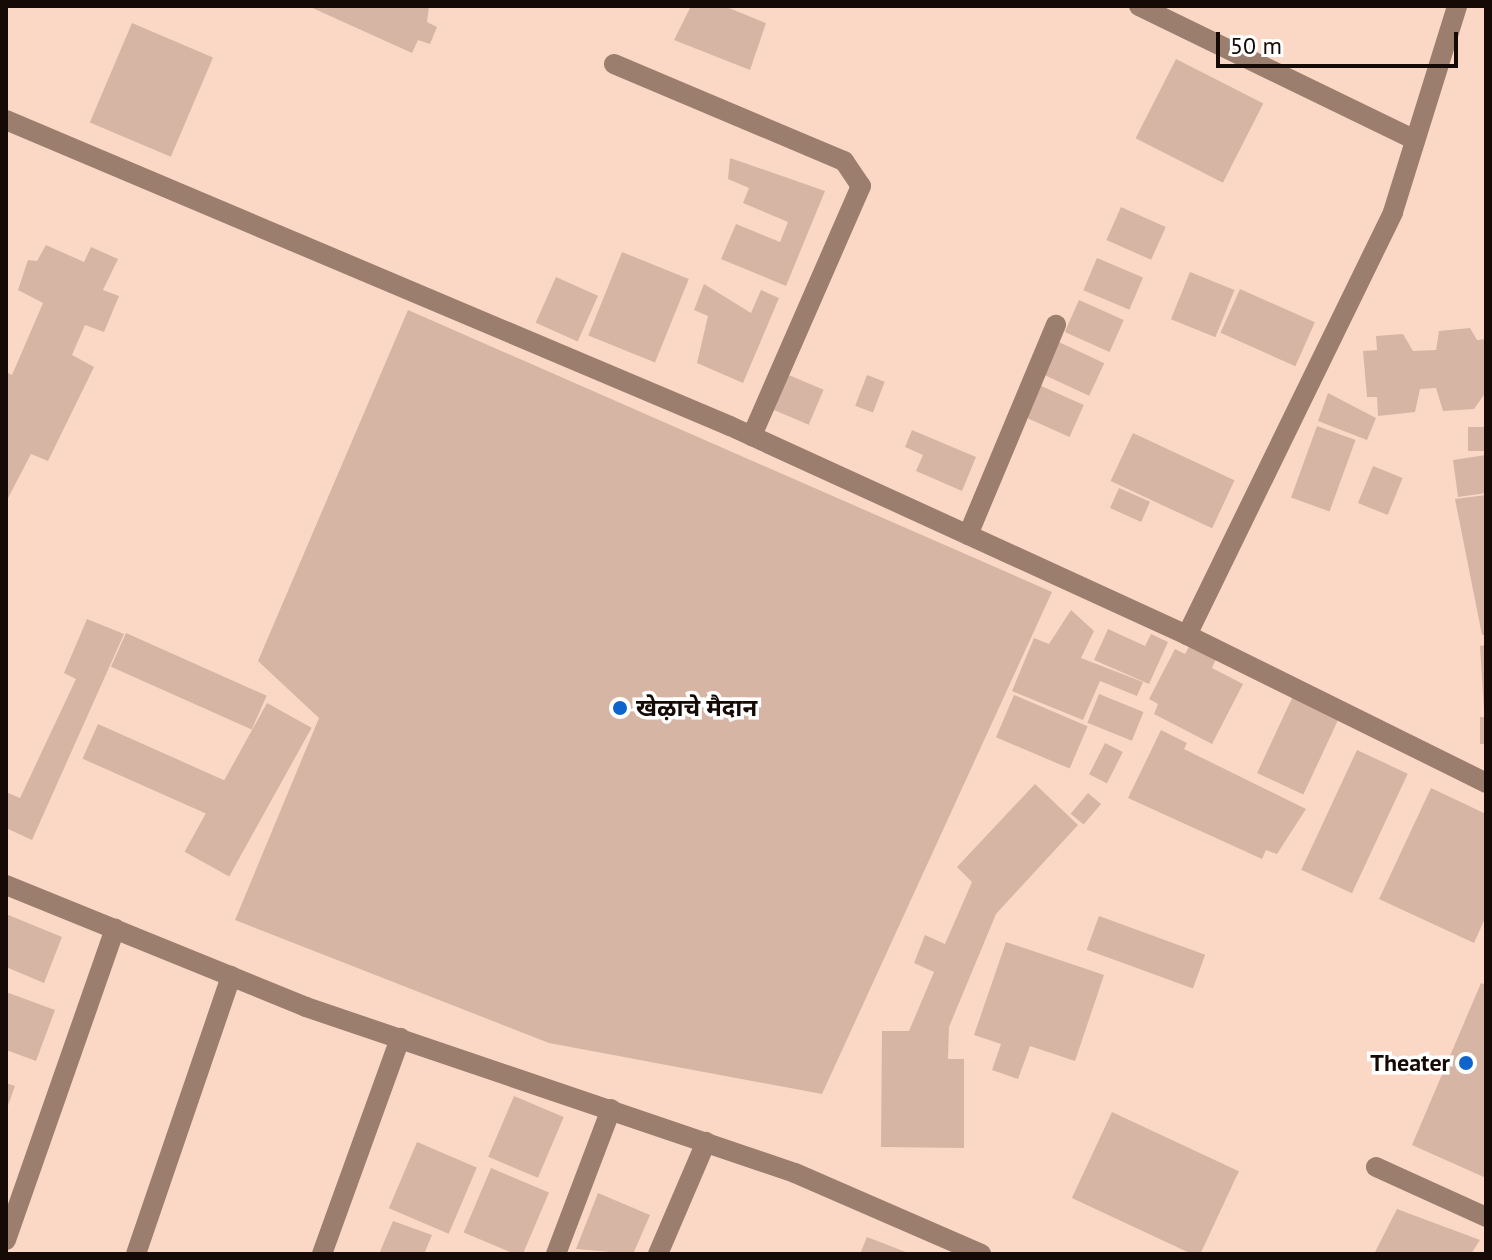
<!DOCTYPE html>
<meta charset="utf-8">
<style>
body{margin:0}
#map{position:relative;width:1492px;height:1260px;overflow:hidden;background:#fbd8c6;font-family:"PT Sans","Noto Sans Devanagari",sans-serif}
div>[style]{position:absolute}
.building>*{inset:0;background:#d7b5a4;transform-origin:0 0}
.minor>*{height:20px;margin:-10px;padding:0 10px;transform-origin:10px;border-radius:10px;background:#9c7e6f}
.dots>*{width:22px;height:22px;translate:-50% -50%;box-sizing:border-box;border:4px solid #fff;border-radius:50%}
span{translate:-50% -50%;white-space:nowrap;text-align:center;line-height:1.15;-webkit-text-stroke:7px #fff;paint-order:stroke}
.poi-label{font-size:24px;color:#150a05;font-weight:700}
.left{translate:0 -50%;text-align:left}
.right{translate:-100% -50%;text-align:right}
.frame{position:absolute;inset:0;border:8px solid #150a05;pointer-events:none}
.scale{position:absolute;left:1216px;top:32px;width:242px;height:36px;box-sizing:border-box;border:4px solid #150a05;border-top:0;padding-left:10px;font-size:24px;line-height:28px;white-space:nowrap;color:#150a05;-webkit-text-stroke:6px #fff;paint-order:stroke}
</style>
<div id="map">
<div class="building">
<div style="clip-path:polygon(308px 6px,429px 6px,427px 22px,437px 27px,430px 44px,418px 40px,412px 53px)"></div>
<div style="clip-path:polygon(691px 6px,724px 6px,766px 23px,750px 70px,674px 40px)"></div>
<div style="left:132px;top:23px;width:88px;height:108px;rotate:23deg"></div>
<div style="left:1176px;top:59px;width:98px;height:89px;rotate:27deg"></div>
<div style="clip-path:polygon(730px 158px,825px 191px,786px 286px,721px 259px,736px 224px,780px 242px,788px 222px,743px 203px,749px 188px,728px 179px)"></div>
<div style="left:1121px;top:207px;width:49px;height:36px;rotate:24deg"></div>
<div style="clip-path:polygon(46px 245px,84px 262px,91px 247px,118px 259px,103px 290px,119px 296px,104px 332px,85px 325px,72px 355px,94px 367px,48px 461px,31px 454px,6px 502px,6px 372px,12px 375px,43px 303px,18px 290px,28px 260px,37px 261px)"></div>
<div style="left:622px;top:252px;width:72px;height:90px;rotate:22deg"></div>
<div style="left:1097px;top:258px;width:50px;height:35px;rotate:23deg"></div>
<div style="left:1190px;top:272px;width:48px;height:51px;rotate:22deg"></div>
<div style="left:556px;top:277px;width:46px;height:50px;rotate:24deg"></div>
<div style="clip-path:polygon(704px 284px,751px 313px,761px 290px,779px 298px,743px 383px,697px 363px,708px 316px,694px 310px)"></div>
<div style="left:1240px;top:289px;width:82px;height:48px;rotate:24deg"></div>
<div style="left:1079px;top:300px;width:49px;height:35px;rotate:24deg"></div>
<div style="clip-path:polygon(408px 310px,1052px 592px,822px 1094px,549px 1043px,235px 920px,319px 718px,258px 661px)"></div>
<div style="clip-path:polygon(1470px 328px,1477px 340px,1486px 339px,1486px 392px,1474px 409px,1443px 411px,1436px 388px,1420px 389px,1415px 412px,1378px 416px,1377px 397px,1367px 397px,1363px 351px,1377px 350px,1376px 336px,1403px 334px,1413px 351px,1436px 350px,1439px 331px)"></div>
<div style="left:1059px;top:342px;width:50px;height:36px;rotate:25deg"></div>
<div style="left:784px;top:373px;width:43px;height:38px;rotate:23deg"></div>
<div style="left:867px;top:375px;width:19px;height:33px;rotate:21deg"></div>
<div style="left:1039px;top:385px;width:49px;height:35px;rotate:24deg"></div>
<div style="clip-path:polygon(1328px 393px,1376px 418px,1367px 440px,1318px 421px)"></div>
<div style="left:1317px;top:426px;width:41px;height:76px;rotate:20deg"></div>
<div style="left:1486px;top:427px;width:24px;height:18px;rotate:90deg"></div>
<div style="clip-path:polygon(912px 430px,976px 457px,962px 491px,916px 471px,923px 455px,905px 447px)"></div>
<div style="left:1133px;top:433px;width:112px;height:53px;rotate:25deg"></div>
<div style="clip-path:polygon(1486px 455px,1486px 493px,1458px 497px,1453px 460px)"></div>
<div style="left:1373px;top:466px;width:32px;height:40px;rotate:22deg"></div>
<div style="left:1119px;top:488px;width:34px;height:22px;rotate:24deg"></div>
<div style="clip-path:polygon(1486px 495px,1486px 635px,1482px 635px,1455px 499px)"></div>
<div style="clip-path:polygon(1071px 610px,1094px 631px,1081px 658px,1143px 682px,1137px 696px,1100px 681px,1083px 720px,1012px 691px,1034px 638px,1049px 644px)"></div>
<div style="clip-path:polygon(87px 619px,124px 634px,32px 840px,6px 828px,6px 792px,20px 798px,76px 679px,64px 673px)"></div>
<div style="clip-path:polygon(1108px 629px,1145px 646px,1151px 634px,1168px 642px,1149px 684px,1094px 660px)"></div>
<div style="left:126px;top:633px;width:154px;height:37px;rotate:24deg"></div>
<div style="clip-path:polygon(1190px 645px,1216px 659px,1212px 668px,1243px 684px,1212px 744px,1154px 714px,1158px 704px,1149px 699px,1175px 649px,1185px 654px)"></div>
<div style="clip-path:polygon(1486px 645px,1486px 710px,1484px 711px,1480px 646px)"></div>
<div style="left:1099px;top:694px;width:48px;height:31px;rotate:22deg"></div>
<div style="left:1014px;top:695px;width:80px;height:46px;rotate:23deg"></div>
<div style="left:1293px;top:696px;width:51px;height:85px;rotate:25deg"></div>
<div style="left:267px;top:703px;width:51px;height:170px;rotate:29deg"></div>
<div style="left:1480px;top:717px;width:6px;height:27px"></div>
<div style="left:98px;top:724px;width:146px;height:38px;rotate:24deg"></div>
<div style="clip-path:polygon(1161px 730px,1187px 743px,1184px 749px,1306px 809px,1277px 854px,1266px 850px,1262px 859px,1128px 798px)"></div>
<div style="left:1105px;top:743px;width:20px;height:35px;rotate:27deg"></div>
<div style="left:1357px;top:750px;width:56px;height:132px;rotate:25deg"></div>
<div style="clip-path:polygon(1035px 784px,1078px 825px,996px 914px,949px 1027px,948px 1059px,964px 1059px,964px 1148px,881px 1147px,882px 1031px,909px 1031px,934px 972px,914px 963px,925px 935px,945px 944px,972px 882px,957px 867px)"></div>
<div style="clip-path:polygon(1431px 788px,1486px 814px,1486px 916px,1474px 943px,1379px 899px)"></div>
<div style="left:1088px;top:793px;width:17px;height:27px;rotate:40deg"></div>
<div style="clip-path:polygon(6px 914px,62px 937px,44px 983px,6px 967px)"></div>
<div style="left:1099px;top:916px;width:113px;height:36px;rotate:20deg"></div>
<div style="clip-path:polygon(1006px 942px,1104px 975px,1075px 1061px,1030px 1046px,1018px 1079px,992px 1070px,1001px 1044px,974px 1035px)"></div>
<div style="clip-path:polygon(1481px 983px,1486px 985px,1486px 1178px,1412px 1145px)"></div>
<div style="clip-path:polygon(6px 992px,55px 1010px,36px 1061px,6px 1050px)"></div>
<div style="clip-path:polygon(6px 1083px,15px 1086px,6px 1111px)"></div>
<div style="left:514px;top:1096px;width:54px;height:66px;rotate:23deg"></div>
<div style="left:1112px;top:1112px;width:140px;height:95px;rotate:25deg"></div>
<div style="left:417px;top:1142px;width:65px;height:72px;rotate:23deg"></div>
<div style="left:491px;top:1168px;width:63px;height:70px;rotate:23deg"></div>
<div style="clip-path:polygon(598px 1193px,650px 1215px,633px 1254px,576px 1249px)"></div>
<div style="clip-path:polygon(1397px 1209px,1480px 1240px,1471px 1254px,1374px 1254px)"></div>
<div style="clip-path:polygon(393px 1221px,432px 1235px,424px 1254px,379px 1254px)"></div>
<div style="clip-path:polygon(867px 1237px,911px 1254px,860px 1254px)"></div>
</div>
<div class="minor">
<div style="left:1139px;top:6px;width:307px;rotate:25.9deg"></div>
<div style="left:614px;top:64px;width:250px;rotate:22.9deg"></div>
<div style="left:844px;top:161px;width:30px;rotate:56deg"></div>
<div style="left:861px;top:186px;width:273px;rotate:113.6deg"></div>
<div style="left:6px;top:120px;width:786px;rotate:22.91deg"></div>
<div style="left:730px;top:426px;width:503px;rotate:24.58deg"></div>
<div style="left:1187px;top:635px;width:334px;rotate:26.3deg"></div>
<div style="left:968px;top:535px;width:228px;rotate:-67.3deg"></div>
<div style="left:1187px;top:635px;width:470px;rotate:-64deg"></div>
<div style="left:1393px;top:212px;width:216px;rotate:-72.7deg"></div>
<div style="left:6px;top:885px;width:324px;rotate:22.1deg"></div>
<div style="left:306px;top:1007px;width:516px;rotate:18.75deg"></div>
<div style="left:795px;top:1173px;width:203px;rotate:23.5deg"></div>
<div style="left:1376px;top:1167px;width:121px;rotate:24.4deg"></div>
<div style="left:6px;top:1240px;width:330px;rotate:-70.7deg"></div>
<div style="left:136px;top:1254px;width:294px;rotate:-71.1deg"></div>
<div style="left:322px;top:1254px;width:230px;rotate:-70.1deg"></div>
<div style="left:556px;top:1254px;width:155px;rotate:-69.2deg"></div>
<div style="left:658px;top:1254px;width:122px;rotate:-66.8deg"></div>
</div>
<div class="dots">
<div style="left:620px;top:708px;background:#0e63cd"></div>
<div style="left:1466px;top:1063px;background:#0e63cd"></div>
</div>
<div class="poi-label">
<span class="left" style="left:636px;top:708px">खेऴाचे मैदान</span>
<span class="right" style="left:1450px;top:1063px">Theater</span>
</div>
<div class="frame"></div>
<div class="scale">50 m</div>
</div>
